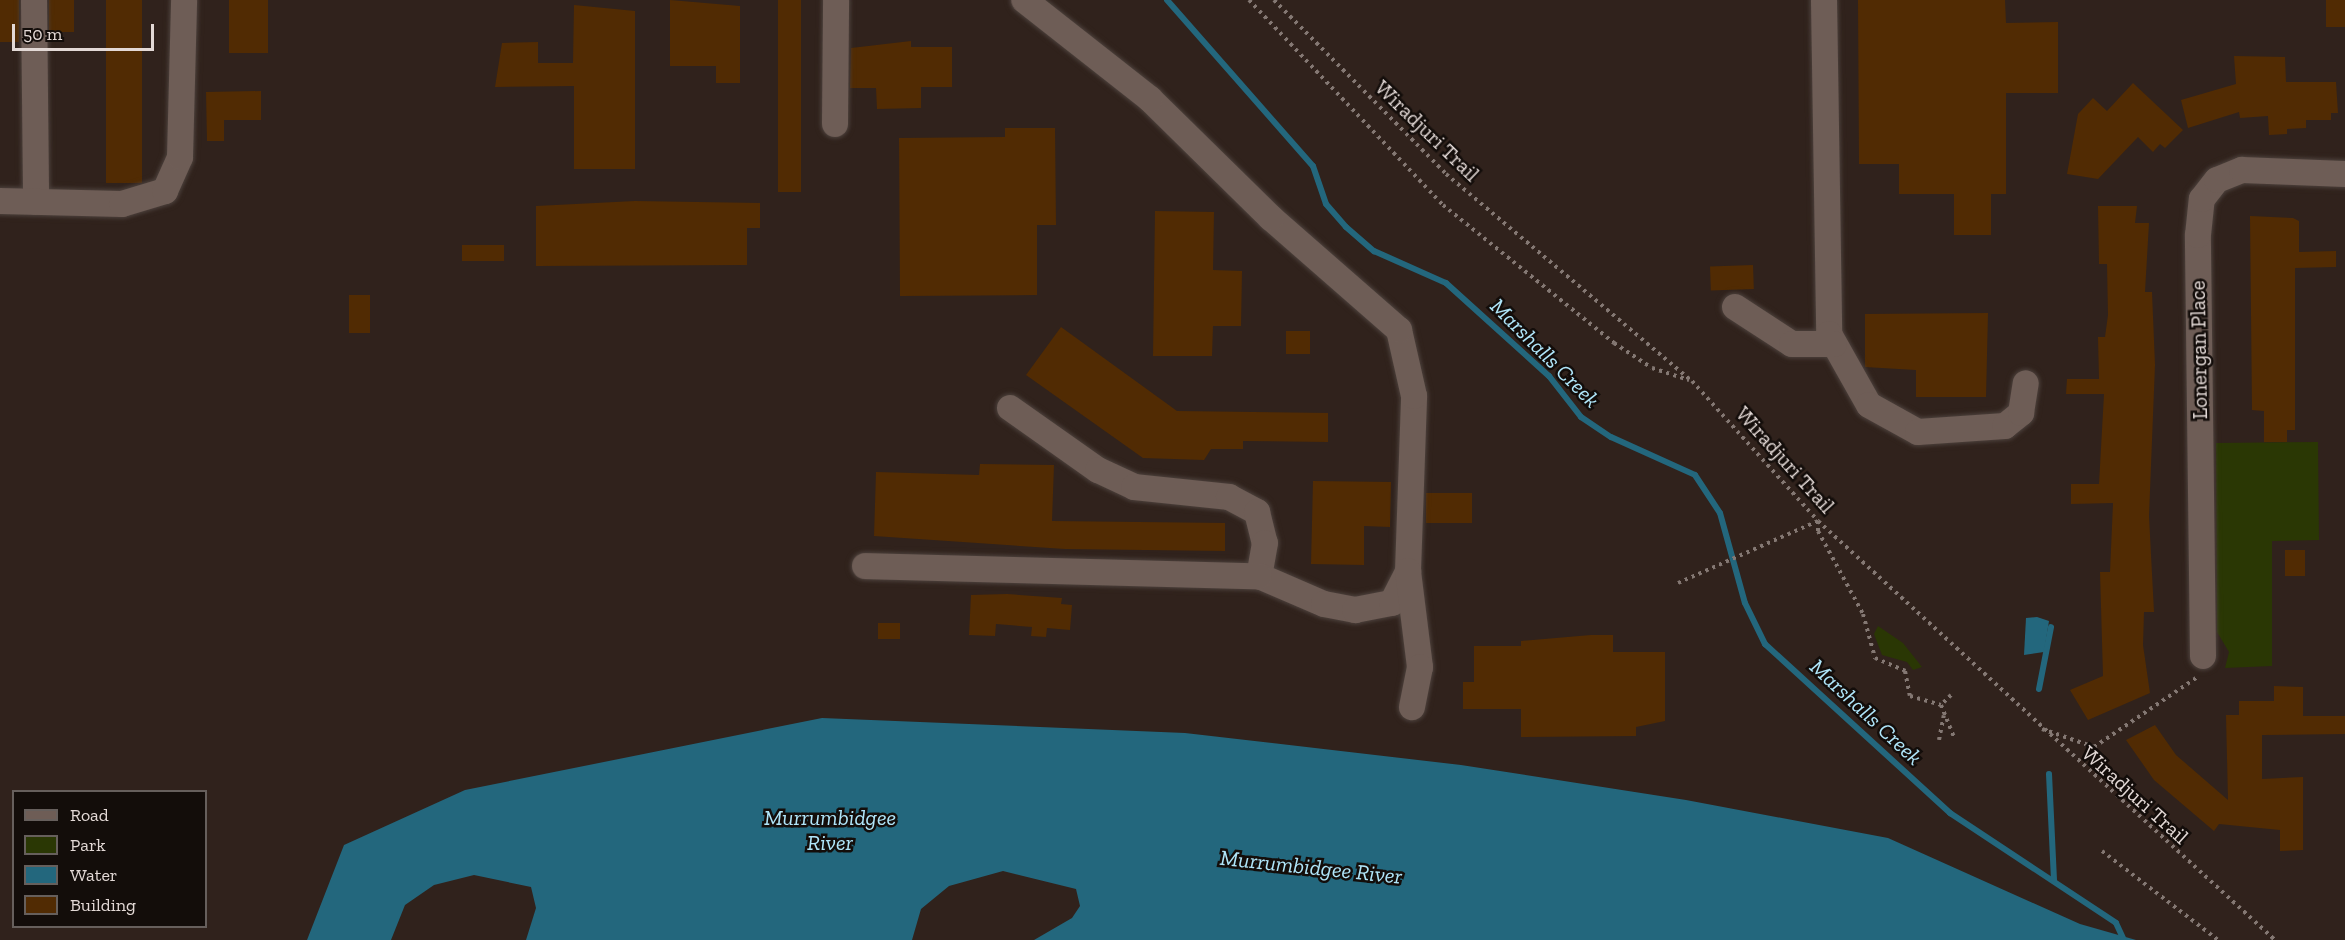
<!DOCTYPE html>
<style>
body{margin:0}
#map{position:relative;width:2345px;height:940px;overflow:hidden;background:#30221c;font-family:"Zilla Slab",serif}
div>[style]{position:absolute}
.green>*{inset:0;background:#2a3704}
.water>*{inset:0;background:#23677d}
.stream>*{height:6px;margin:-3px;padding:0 3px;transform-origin:3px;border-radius:3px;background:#23677d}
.building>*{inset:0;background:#512b03;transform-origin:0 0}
.path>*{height:4px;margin-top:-2px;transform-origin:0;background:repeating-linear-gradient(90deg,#847873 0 3px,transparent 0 7.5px)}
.roads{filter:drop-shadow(0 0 2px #4c413c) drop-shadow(0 0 2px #4c413c)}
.minor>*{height:26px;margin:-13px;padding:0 13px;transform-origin:13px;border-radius:13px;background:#6e5d56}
span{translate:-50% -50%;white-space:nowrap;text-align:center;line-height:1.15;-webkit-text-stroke:5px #130d0a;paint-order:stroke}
.street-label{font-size:21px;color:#e3d9d6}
.water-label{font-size:22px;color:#b0e6fa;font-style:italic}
.legend{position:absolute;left:12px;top:790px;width:195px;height:138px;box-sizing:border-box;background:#130d0a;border:2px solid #665f5c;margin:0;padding:8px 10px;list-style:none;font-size:18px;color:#e3d9d6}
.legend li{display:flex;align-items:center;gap:12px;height:30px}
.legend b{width:30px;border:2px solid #665f5c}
.scale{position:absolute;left:12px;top:24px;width:142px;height:27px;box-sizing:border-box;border:3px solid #e3d9d6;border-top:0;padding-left:8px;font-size:18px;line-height:21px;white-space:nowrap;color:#e3d9d6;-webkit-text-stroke:4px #130d0a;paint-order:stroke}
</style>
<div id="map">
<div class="green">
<div style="clip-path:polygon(2318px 442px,2319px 540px,2272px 541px,2272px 666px,2225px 668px,2229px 652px,2217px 632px,2216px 443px)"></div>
<div style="clip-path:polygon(1878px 626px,1903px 643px,1922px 667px,1913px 670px,1907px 662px,1882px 655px,1874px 634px)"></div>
</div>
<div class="water">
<div style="clip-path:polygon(2037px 617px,2049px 621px,2044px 652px,2024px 655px,2026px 618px)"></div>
<div style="clip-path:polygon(822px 718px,1185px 733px,1461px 765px,1686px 800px,1888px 838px,2080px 924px,2136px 940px,1034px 940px,1072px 918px,1080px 906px,1076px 889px,1003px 871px,949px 886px,921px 909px,912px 940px,526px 940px,536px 908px,531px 887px,474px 875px,434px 885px,405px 905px,391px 940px,307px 940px,344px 845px,465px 790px)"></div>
</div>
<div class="stream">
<div style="left:1167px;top:0;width:221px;rotate:48.7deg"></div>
<div style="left:1313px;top:166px;width:40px;rotate:71.1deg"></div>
<div style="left:1326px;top:204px;width:30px;rotate:49deg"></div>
<div style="left:1346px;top:227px;width:37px;rotate:41deg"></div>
<div style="left:1374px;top:251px;width:79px;rotate:24deg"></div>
<div style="left:1446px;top:283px;width:139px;rotate:42.1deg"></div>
<div style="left:1549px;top:376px;width:52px;rotate:52deg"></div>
<div style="left:1581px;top:417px;width:36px;rotate:34deg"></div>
<div style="left:1611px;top:437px;width:92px;rotate:24.3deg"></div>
<div style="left:1695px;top:475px;width:45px;rotate:56.7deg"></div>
<div style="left:1720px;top:513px;width:93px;rotate:74.5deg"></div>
<div style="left:1745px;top:603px;width:46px;rotate:64deg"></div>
<div style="left:1765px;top:644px;width:251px;rotate:42.4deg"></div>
<div style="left:1950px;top:813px;width:199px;rotate:33.5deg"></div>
<div style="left:2116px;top:923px;width:19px;rotate:65deg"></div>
<div style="left:2039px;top:689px;width:63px;rotate:-79deg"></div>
<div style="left:2049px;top:774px;width:107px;rotate:87.3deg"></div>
</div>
<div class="building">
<div style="left:0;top:0;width:19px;height:42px"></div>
<div style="left:49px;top:0;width:25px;height:32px"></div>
<div style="left:106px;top:0;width:36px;height:183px"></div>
<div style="left:229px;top:0;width:39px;height:53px"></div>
<div style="clip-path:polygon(670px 0,740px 6px,740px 83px,716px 83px,716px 66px,670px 66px)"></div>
<div style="left:778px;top:0;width:23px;height:192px"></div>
<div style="clip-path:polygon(1858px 0,2005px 0,2006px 23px,2058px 22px,2058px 93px,2006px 93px,2006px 194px,1991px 194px,1991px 235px,1954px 235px,1954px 194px,1899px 194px,1899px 164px,1859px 164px)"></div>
<div style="left:2326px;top:0;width:19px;height:27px"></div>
<div style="clip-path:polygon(574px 5px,635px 11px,635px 169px,574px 169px,574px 86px,495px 87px,502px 43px,538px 42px,538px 63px,573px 63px)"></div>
<div style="clip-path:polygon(911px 41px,911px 47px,952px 47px,952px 87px,921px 87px,921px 108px,877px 109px,876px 88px,850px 88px,851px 48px)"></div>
<div style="clip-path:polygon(2234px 56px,2285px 57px,2286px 82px,2336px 82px,2338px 113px,2331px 113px,2331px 120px,2306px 120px,2306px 128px,2287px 129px,2287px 134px,2269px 135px,2268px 116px,2240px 118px,2239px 112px,2188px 128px,2181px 100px,2236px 84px)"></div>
<div style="clip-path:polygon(2133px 83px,2183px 130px,2165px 148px,2160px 144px,2153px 152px,2138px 137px,2098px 179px,2067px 174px,2078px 114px,2093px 98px,2107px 111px)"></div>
<div style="clip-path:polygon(261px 91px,261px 120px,224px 120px,224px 141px,207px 141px,206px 92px)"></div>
<div style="clip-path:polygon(1005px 128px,1055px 128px,1056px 225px,1037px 225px,1037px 295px,900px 296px,899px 138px,1005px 137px)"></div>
<div style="clip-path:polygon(635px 201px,760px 203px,760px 228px,747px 228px,747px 265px,536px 266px,536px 206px)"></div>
<div style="clip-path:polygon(2098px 206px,2137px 206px,2135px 223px,2149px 223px,2145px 292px,2152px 292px,2155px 365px,2149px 516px,2154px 612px,2144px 612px,2143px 645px,2150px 693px,2088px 720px,2070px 690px,2103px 676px,2100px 572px,2110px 572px,2113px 503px,2071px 504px,2071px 484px,2099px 484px,2104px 394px,2066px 394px,2067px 379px,2099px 379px,2098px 337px,2105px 337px,2108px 315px,2107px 264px,2099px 264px)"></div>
<div style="clip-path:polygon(1155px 211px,1214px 212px,1213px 270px,1242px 271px,1241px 326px,1213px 326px,1212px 356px,1153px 356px)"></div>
<div style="clip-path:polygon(2250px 216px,2293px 218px,2299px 221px,2299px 252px,2336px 251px,2336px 267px,2295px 268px,2295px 430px,2287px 430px,2287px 442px,2264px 442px,2264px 411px,2252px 410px)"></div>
<div style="left:504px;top:245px;width:16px;height:42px;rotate:90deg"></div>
<div style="left:1753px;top:265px;width:24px;height:43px;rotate:88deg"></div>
<div style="left:349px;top:295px;width:21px;height:38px"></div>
<div style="clip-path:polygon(1988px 313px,1986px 397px,1916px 397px,1916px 370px,1865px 367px,1865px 314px)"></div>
<div style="clip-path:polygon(1061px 327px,1177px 411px,1328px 413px,1328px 442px,1243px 441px,1243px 449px,1211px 449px,1204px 460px,1143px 458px,1026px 375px)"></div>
<div style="left:1310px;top:331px;width:23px;height:24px;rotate:90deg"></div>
<div style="clip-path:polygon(980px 464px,1054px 465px,1052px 521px,1225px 523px,1225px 551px,1065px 549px,874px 536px,876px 472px,979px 475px)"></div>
<div style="clip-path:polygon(1313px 481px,1391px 482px,1390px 527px,1364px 526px,1364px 565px,1311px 564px)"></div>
<div style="left:1426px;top:493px;width:46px;height:30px"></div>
<div style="left:2285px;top:550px;width:20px;height:26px"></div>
<div style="clip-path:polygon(1007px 594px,1062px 598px,1061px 604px,1072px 605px,1070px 630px,1047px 628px,1046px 637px,1031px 636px,1032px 627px,996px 624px,995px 636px,969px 635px,971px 595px)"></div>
<div style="left:878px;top:623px;width:22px;height:16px"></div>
<div style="clip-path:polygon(1591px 635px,1613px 635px,1613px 652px,1665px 652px,1665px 721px,1636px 727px,1636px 736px,1521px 737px,1521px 709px,1463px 709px,1463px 682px,1474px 682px,1474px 646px,1521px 646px,1521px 641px)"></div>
<div style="clip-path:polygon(2274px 686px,2303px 687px,2303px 716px,2345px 716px,2345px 734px,2262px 735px,2262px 779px,2303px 777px,2303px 850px,2280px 851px,2280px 830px,2219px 824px,2214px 831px,2154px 780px,2126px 740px,2155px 725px,2176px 755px,2228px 800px,2226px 715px,2239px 715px,2239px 701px,2274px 701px)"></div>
</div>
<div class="path">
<div style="left:1249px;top:0;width:282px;rotate:46.6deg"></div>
<div style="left:1443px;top:205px;width:220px;rotate:38.9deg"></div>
<div style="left:1614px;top:343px;width:45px;rotate:33.3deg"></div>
<div style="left:1652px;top:368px;width:39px;rotate:18deg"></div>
<div style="left:1274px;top:0;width:245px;rotate:45.3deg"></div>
<div style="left:1446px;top:174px;width:322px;rotate:40.1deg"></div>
<div style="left:1692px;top:381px;width:188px;rotate:48deg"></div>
<div style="left:1818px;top:521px;width:620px;rotate:42.52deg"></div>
<div style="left:1678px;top:583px;width:153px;rotate:-23.9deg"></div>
<div style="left:1818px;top:521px;width:10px;rotate:90deg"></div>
<div style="left:1818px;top:531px;width:94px;rotate:61.5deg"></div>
<div style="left:1863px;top:614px;width:46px;rotate:74.7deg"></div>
<div style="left:1875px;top:658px;width:33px;rotate:23deg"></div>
<div style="left:1905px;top:671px;width:25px;rotate:79deg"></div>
<div style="left:1910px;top:696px;width:32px;rotate:16deg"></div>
<div style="left:1951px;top:695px;width:14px;rotate:135deg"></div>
<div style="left:1941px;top:705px;width:35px;rotate:68deg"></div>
<div style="left:2042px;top:729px;width:55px;rotate:19.1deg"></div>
<div style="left:2094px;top:747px;width:127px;rotate:-34.1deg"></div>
<div style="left:1939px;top:740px;width:25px;rotate:-79deg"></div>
<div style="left:2102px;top:851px;width:146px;rotate:37.5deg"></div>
</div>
<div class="roads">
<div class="minor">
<div style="left:34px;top:0;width:202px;rotate:89.4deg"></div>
<div style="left:1824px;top:0;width:334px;rotate:89.1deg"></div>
<div style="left:1829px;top:334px;width:81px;rotate:60.6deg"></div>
<div style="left:1869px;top:405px;width:56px;rotate:28.9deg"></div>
<div style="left:1918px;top:432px;width:87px;rotate:-3.9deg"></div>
<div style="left:2005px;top:426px;width:21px;rotate:-39deg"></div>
<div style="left:2021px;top:413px;width:30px;rotate:-81deg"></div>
<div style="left:835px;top:124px;width:124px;rotate:-89.5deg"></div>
<div style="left:0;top:201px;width:122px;rotate:1.4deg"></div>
<div style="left:122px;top:204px;width:45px;rotate:-16.8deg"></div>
<div style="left:165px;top:191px;width:37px;rotate:-66deg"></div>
<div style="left:180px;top:157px;width:157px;rotate:-88.5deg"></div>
<div style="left:1735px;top:307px;width:68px;rotate:33deg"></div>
<div style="left:1792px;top:344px;width:42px"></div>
<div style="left:1010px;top:408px;width:108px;rotate:35.2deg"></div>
<div style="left:1098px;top:470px;width:40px;rotate:25deg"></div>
<div style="left:1134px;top:487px;width:96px;rotate:6deg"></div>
<div style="left:1229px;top:497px;width:32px;rotate:28deg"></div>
<div style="left:1257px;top:512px;width:32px;rotate:76deg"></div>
<div style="left:1265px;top:543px;width:34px;rotate:100deg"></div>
<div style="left:1259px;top:576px;width:71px;rotate:23.3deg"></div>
<div style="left:1324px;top:604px;width:32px;rotate:11deg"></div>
<div style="left:1355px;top:610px;width:38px;rotate:-11deg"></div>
<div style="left:1392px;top:603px;width:36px;rotate:-63deg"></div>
<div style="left:1408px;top:571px;width:175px;rotate:-88deg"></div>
<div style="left:1414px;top:396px;width:68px;rotate:-102.8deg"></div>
<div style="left:1399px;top:330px;width:170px;rotate:-138.8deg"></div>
<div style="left:1271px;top:218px;width:170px;rotate:-135.5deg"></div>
<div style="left:1150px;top:99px;width:160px;rotate:-141.8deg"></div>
<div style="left:865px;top:566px;width:394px;rotate:1.5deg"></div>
<div style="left:1408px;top:571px;width:97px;rotate:82.9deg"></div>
<div style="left:1420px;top:667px;width:41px;rotate:101.3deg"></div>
<div style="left:2203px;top:656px;width:421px;rotate:-90.7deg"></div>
<div style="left:2198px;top:235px;width:36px;rotate:-84deg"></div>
<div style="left:2202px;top:199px;width:24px;rotate:-52deg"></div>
<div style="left:2217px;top:180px;width:27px;rotate:-22deg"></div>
<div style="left:2242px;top:170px;width:103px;rotate:2.2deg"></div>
</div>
</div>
<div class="street-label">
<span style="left:1427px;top:131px;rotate:44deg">Wiradjuri Trail</span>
<span style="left:2199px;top:350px;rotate:-91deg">Lonergan Place</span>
<span style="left:1785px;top:460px;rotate:48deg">Wiradjuri Trail</span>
<span style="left:2135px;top:795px;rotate:42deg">Wiradjuri Trail</span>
</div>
<div class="water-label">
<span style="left:1545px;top:353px;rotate:45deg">Marshalls Creek</span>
<span style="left:1866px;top:712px;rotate:43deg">Marshalls Creek</span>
<span style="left:830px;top:830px">Murrumbidgee<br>River</span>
<span style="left:1311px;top:867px;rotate:6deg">Murrumbidgee River</span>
</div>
<ul class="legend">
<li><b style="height:8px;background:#6e5d56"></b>Road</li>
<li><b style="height:16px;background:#2a3704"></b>Park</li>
<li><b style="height:16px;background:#23677d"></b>Water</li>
<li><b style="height:16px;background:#512b03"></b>Building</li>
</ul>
<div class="scale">50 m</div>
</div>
